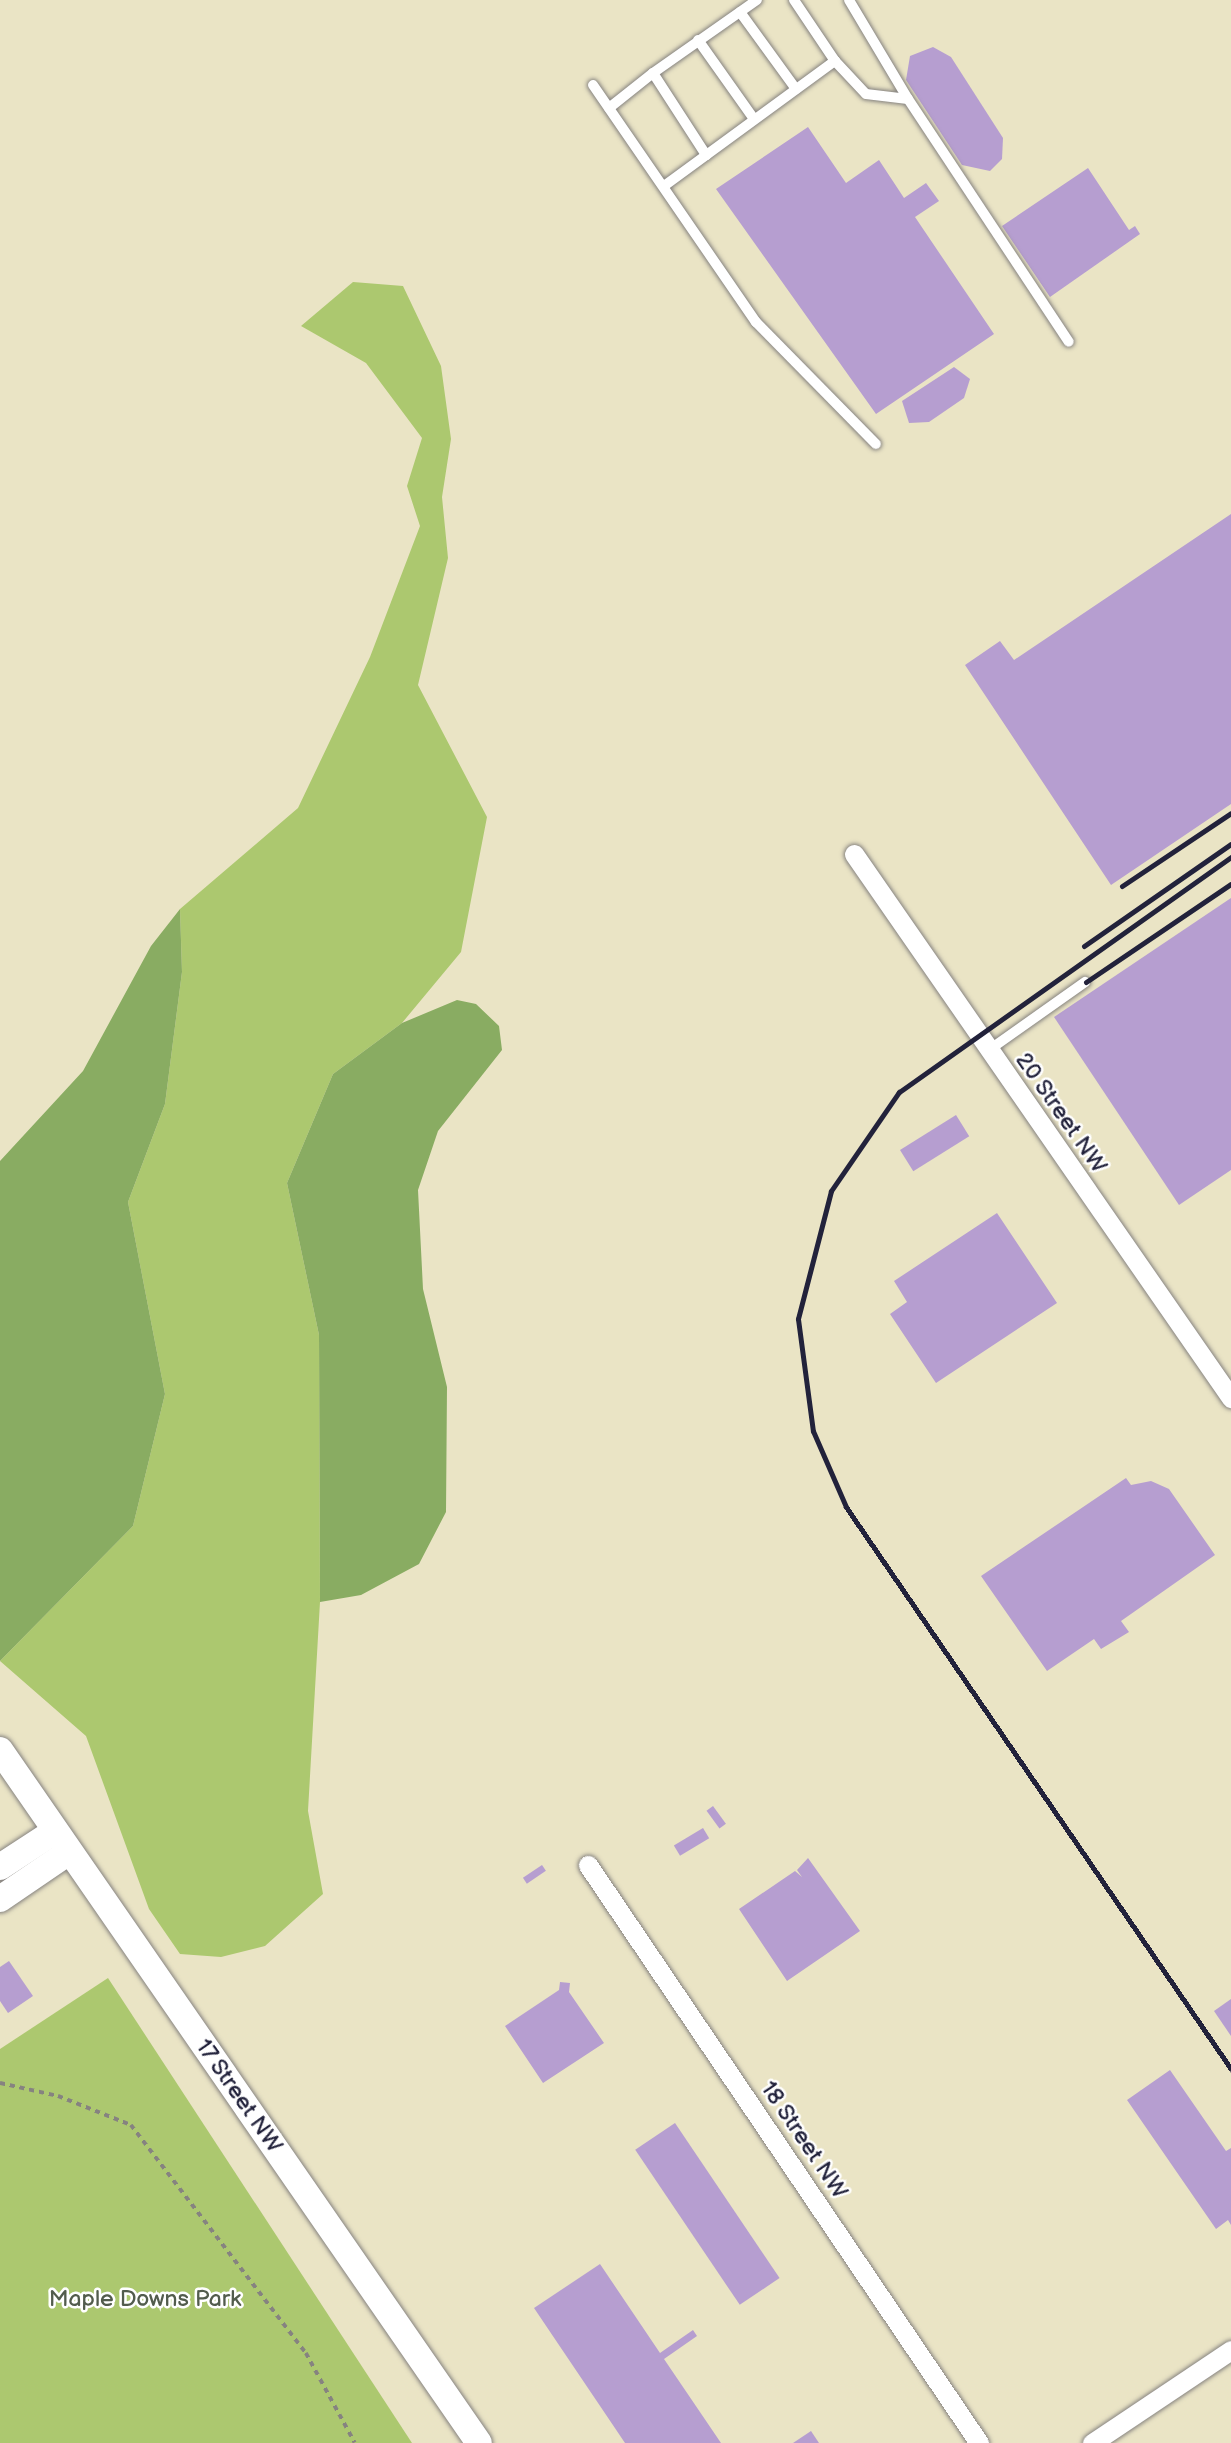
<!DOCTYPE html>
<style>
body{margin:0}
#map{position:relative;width:1231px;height:2443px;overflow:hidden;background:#eae4c5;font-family:"Balsamiq Sans",sans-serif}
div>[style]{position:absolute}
.green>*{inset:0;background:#acc86f}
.forest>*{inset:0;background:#89ac62}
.building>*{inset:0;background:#b69ed0;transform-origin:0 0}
.path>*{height:3.5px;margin-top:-1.75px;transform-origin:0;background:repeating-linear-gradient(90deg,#868380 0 5px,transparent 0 10px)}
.roads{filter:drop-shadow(0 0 2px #868380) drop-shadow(0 0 2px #868380)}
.lane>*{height:10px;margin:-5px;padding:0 5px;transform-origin:5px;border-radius:5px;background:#fff}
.street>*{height:19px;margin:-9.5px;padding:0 9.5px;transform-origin:9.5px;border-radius:9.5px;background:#fff}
.secondary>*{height:26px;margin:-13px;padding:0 13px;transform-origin:13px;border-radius:13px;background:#fff}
.rail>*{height:5px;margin:-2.5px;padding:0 2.5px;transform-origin:2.5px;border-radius:2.5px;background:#22223b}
span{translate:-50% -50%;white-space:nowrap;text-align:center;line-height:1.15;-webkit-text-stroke:5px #fff;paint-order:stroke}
.street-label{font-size:23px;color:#22223b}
.park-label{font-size:23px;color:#525c4d}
</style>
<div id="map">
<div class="green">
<div style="clip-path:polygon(353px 282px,403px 286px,441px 366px,451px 439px,442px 497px,448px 558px,418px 685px,487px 817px,461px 952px,402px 1023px,333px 1074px,287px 1183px,319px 1335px,320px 1602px,308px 1811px,323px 1894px,265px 1946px,221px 1957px,180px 1954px,149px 1909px,86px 1736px,0 1661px,133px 1526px,165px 1394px,128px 1202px,165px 1104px,182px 972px,180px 909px,298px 808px,370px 657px,420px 526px,407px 486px,422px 438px,366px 363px,301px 326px)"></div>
<div style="clip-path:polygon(108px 1978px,412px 2443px,0 2443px,0 2049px)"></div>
</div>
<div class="forest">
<div style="clip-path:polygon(180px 909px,182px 972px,165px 1104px,128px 1202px,165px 1394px,133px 1526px,0 1661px,0 1161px,83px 1071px,151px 946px)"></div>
<div style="clip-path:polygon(457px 1000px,476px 1004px,499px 1026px,502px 1050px,438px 1131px,418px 1190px,423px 1289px,447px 1387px,446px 1512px,419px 1564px,361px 1595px,320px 1602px,319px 1335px,287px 1183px,333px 1074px,402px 1023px)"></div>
</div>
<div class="building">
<div style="clip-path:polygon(933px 47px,951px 57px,1003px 138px,1002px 159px,990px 171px,962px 165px,906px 80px,910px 56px)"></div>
<div style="clip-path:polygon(808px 127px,846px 183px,879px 160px,904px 198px,926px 183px,939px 201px,915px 217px,994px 334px,876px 414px,716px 189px)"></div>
<div style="clip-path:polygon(1088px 168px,1129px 230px,1135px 226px,1140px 234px,1050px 297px,1002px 226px)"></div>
<div style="clip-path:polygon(954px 367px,970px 379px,964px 398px,929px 422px,909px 423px,902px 401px)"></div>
<div style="clip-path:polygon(1231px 514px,1231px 804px,1111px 885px,965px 665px,1000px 641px,1014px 660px)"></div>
<div style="clip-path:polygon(1231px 898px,1231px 1170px,1179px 1205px,1054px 1017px)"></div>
<div style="left:956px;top:1115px;width:25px;height:66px;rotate:58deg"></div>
<div style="clip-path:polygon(997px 1213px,1057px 1303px,936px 1383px,890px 1314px,907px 1302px,894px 1281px)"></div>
<div style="clip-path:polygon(1126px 1478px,1131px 1485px,1151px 1481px,1169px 1489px,1215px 1555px,1121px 1621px,1129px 1632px,1101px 1649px,1094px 1639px,1047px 1671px,981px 1576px)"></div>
<div style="left:713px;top:1806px;width:22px;height:8px;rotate:54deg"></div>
<div style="left:703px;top:1828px;width:12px;height:34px;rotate:59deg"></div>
<div style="clip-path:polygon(808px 1858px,860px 1931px,787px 1981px,739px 1909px,795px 1871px,802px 1877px,797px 1870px)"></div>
<div style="left:542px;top:1865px;width:7px;height:23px;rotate:56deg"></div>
<div style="clip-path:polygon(9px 1961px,33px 1996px,8px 2013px,0 2001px,0 1967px)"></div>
<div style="clip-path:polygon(560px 1982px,570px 1983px,569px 1992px,604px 2043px,543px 2083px,505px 2026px,559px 1990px)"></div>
<div style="clip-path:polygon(1231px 1999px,1231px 2036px,1214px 2011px)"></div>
<div style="clip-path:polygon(1170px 2070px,1226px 2151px,1231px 2148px,1231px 2225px,1228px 2220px,1216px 2229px,1127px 2100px)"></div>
<div style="left:675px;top:2123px;width:187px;height:48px;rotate:56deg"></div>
<div style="clip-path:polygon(600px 2264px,660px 2353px,693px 2330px,697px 2336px,664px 2359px,721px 2443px,625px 2443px,534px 2308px)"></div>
<div style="clip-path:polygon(811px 2431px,819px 2443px,793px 2443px)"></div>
</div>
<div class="path">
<div style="left:0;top:2083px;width:59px;rotate:12.6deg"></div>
<div style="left:58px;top:2096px;width:79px;rotate:21.7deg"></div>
<div style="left:131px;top:2125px;width:287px;rotate:52.5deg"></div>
<div style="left:306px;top:2353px;width:102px;rotate:61.4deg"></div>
</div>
<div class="roads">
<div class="lane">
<div style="left:794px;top:0;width:73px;rotate:56.1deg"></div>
<div style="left:740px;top:12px;width:95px;rotate:54deg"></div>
<div style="left:698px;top:40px;width:97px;rotate:54.7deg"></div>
<div style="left:653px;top:73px;width:127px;rotate:-35.1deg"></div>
<div style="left:593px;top:85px;width:288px;rotate:55.5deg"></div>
<div style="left:756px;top:322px;width:171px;rotate:45.5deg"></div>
<div style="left:908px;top:99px;width:291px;rotate:56.5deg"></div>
<div style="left:609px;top:108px;width:56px;rotate:-38.5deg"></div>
<div style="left:653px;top:73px;width:98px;rotate:57.1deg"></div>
<div style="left:664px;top:186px;width:212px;rotate:-36.2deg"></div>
<div style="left:835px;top:61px;width:45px;rotate:46.8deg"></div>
<div style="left:866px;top:94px;width:42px;rotate:6.8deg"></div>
<div style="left:908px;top:99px;width:115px;rotate:-120.8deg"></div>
<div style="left:989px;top:1050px;width:118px;rotate:-35.3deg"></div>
</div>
<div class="street">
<div style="left:854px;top:854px;width:662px;rotate:55.28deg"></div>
<div style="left:588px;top:1865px;width:698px;rotate:55.92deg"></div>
<div style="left:1092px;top:2443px;width:167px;rotate:-33.8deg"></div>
</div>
<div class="secondary">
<div style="left:0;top:1750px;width:842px;rotate:55.35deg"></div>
<div style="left:0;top:1867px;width:66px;rotate:-33.2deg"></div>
<div style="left:0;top:1899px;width:83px;rotate:-34.3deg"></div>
</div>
</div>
<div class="rail">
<div style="left:1231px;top:857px;width:407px;rotate:144.7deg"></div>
<div style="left:899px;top:1092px;width:120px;rotate:124.5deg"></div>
<div style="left:831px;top:1191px;width:132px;rotate:104.5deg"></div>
<div style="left:798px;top:1319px;width:113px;rotate:82.4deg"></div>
<div style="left:813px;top:1431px;width:83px;rotate:66.5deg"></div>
<div style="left:846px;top:1507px;width:681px;rotate:55.59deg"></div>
<div style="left:1122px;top:886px;width:131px;rotate:-33.8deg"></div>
<div style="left:1084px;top:946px;width:179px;rotate:-34.8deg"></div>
<div style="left:1086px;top:982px;width:175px;rotate:-34.1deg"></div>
</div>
<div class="street-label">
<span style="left:1061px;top:1113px;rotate:55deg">20 Street NW</span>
<span style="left:239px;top:2096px;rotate:55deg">17 Street NW</span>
<span style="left:804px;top:2140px;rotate:56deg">18 Street NW</span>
</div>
<div class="park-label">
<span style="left:145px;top:2299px">Maple Downs Park</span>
</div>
</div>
